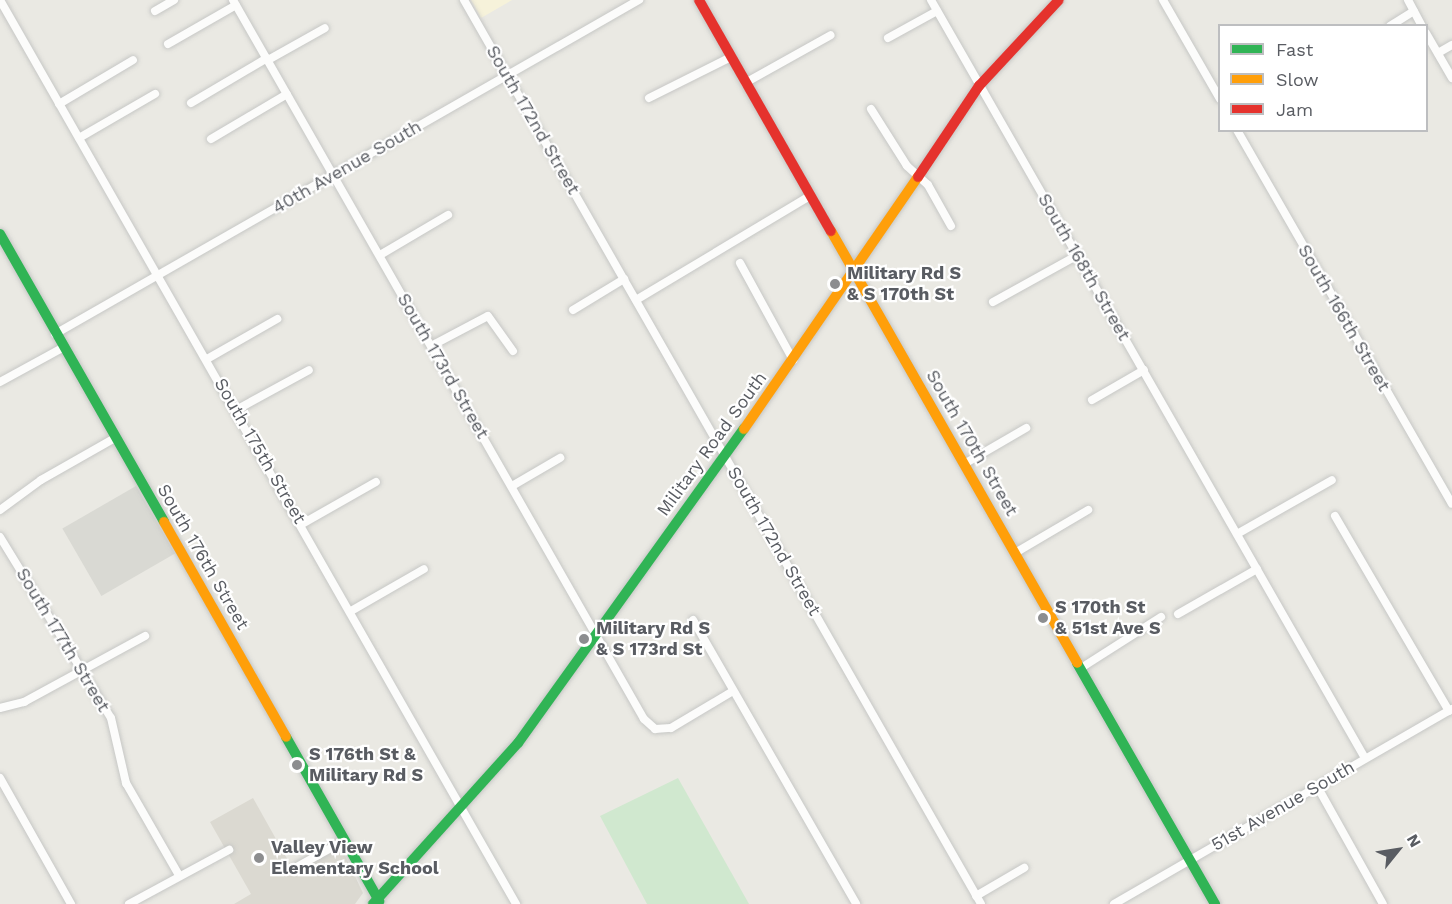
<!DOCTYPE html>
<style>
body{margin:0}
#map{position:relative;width:1452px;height:904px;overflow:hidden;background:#eae9e3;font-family:"Work Sans",sans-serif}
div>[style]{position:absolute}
.commercial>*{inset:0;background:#f6f2da}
.industrial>*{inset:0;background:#d9d9d3;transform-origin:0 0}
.education>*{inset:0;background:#dbd9d1}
.green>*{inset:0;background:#d0e8cf}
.roads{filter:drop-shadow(0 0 2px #c6c7c5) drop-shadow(0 0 2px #c6c7c5)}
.street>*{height:8px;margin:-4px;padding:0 4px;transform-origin:4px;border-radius:4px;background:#fcfcfb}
.fast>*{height:10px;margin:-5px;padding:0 5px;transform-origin:5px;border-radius:5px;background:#30b455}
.slow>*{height:10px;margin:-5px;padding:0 5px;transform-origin:5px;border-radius:5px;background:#ff9f0a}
.jam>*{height:10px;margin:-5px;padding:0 5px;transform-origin:5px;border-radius:5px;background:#e5322d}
.dots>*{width:16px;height:16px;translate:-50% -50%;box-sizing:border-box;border:3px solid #fff;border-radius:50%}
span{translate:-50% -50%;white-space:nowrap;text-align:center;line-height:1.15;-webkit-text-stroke:4.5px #fff;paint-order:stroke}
.street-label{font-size:18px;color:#595c62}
.poi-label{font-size:18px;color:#595c62;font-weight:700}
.left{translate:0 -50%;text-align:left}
.legend{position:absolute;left:1218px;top:24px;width:210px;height:108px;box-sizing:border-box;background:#fff;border:2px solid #bdbec0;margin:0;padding:8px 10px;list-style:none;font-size:18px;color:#595c62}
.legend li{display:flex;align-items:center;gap:12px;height:30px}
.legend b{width:30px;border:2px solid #bdbec0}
.north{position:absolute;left:1368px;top:820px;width:60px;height:60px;-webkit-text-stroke:4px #fff;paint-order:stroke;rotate:60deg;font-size:16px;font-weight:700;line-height:24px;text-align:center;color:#595c62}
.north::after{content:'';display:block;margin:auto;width:21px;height:27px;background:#595c62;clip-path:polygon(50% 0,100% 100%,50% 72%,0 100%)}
</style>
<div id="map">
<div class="commercial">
<div style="clip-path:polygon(471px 0,512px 0,481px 18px)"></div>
</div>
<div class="industrial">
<div style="left:136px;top:486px;width:78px;height:85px;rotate:60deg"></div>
</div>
<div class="education">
<div style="clip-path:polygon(253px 798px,294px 871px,340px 845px,363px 893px,355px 904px,234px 904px,251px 894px,210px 822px)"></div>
</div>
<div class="green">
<div style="clip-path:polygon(678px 778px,749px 904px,647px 904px,600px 816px)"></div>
</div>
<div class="roads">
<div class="street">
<div style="left:0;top:0;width:1041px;rotate:60.28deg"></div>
<div style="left:233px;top:0;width:828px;rotate:60.25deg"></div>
<div style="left:644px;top:719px;width:15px;rotate:42deg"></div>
<div style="left:655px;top:729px;width:16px;rotate:-4deg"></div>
<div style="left:671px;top:728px;width:72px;rotate:-30.8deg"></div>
<div style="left:464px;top:0;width:1041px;rotate:60.23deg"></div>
<div style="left:931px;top:0;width:873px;rotate:60.21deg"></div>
<div style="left:1163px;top:0;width:114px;rotate:60.1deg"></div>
<div style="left:1408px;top:0;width:30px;rotate:62deg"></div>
<div style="left:155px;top:11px;width:22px;rotate:-30deg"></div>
<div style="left:1390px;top:26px;width:28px;rotate:-32deg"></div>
<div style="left:1426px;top:33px;width:52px;rotate:60deg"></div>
<div style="left:888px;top:38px;width:56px;rotate:-28.9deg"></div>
<div style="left:168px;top:44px;width:78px;rotate:-29.8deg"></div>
<div style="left:1438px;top:53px;width:16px;rotate:-30deg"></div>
<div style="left:268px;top:60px;width:65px;rotate:-29.3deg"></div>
<div style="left:745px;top:83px;width:98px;rotate:-29.2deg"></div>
<div style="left:649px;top:98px;width:92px;rotate:-26.6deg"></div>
<div style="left:191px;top:103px;width:88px;rotate:-30.6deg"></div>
<div style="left:59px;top:104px;width:86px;rotate:-30.7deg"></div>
<div style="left:871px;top:109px;width:67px;rotate:57.7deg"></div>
<div style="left:907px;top:166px;width:28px;rotate:42deg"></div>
<div style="left:928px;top:185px;width:47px;rotate:60.7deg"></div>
<div style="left:1237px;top:130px;width:431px;rotate:60.1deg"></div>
<div style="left:79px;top:138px;width:88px;rotate:-30.1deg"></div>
<div style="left:211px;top:139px;width:88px;rotate:-30.6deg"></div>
<div style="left:380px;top:255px;width:79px;rotate:-30.5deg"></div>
<div style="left:740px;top:263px;width:111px;rotate:61.3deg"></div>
<div style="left:636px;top:300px;width:203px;rotate:-30.9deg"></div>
<div style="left:993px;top:302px;width:97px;rotate:-28.9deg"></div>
<div style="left:573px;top:310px;width:60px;rotate:-31.3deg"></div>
<div style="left:55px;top:334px;width:673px;rotate:-29.77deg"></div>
<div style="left:431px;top:346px;width:64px;rotate:-27.8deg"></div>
<div style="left:488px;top:316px;width:43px;rotate:54.5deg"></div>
<div style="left:207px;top:359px;width:81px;rotate:-29.7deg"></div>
<div style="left:0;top:382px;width:73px;rotate:-28.7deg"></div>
<div style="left:1092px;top:400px;width:60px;rotate:-30deg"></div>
<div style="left:236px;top:410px;width:83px;rotate:-28.7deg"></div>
<div style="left:964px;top:464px;width:72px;rotate:-30.1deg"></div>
<div style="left:512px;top:486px;width:56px;rotate:-30.3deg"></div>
<div style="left:0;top:510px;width:51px;rotate:-36.2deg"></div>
<div style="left:41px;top:480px;width:85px;rotate:-29.6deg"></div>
<div style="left:1335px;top:516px;width:226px;rotate:59.7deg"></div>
<div style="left:302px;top:524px;width:85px;rotate:-29.6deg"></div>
<div style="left:1237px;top:534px;width:109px;rotate:-29.6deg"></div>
<div style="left:0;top:537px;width:212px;rotate:58.5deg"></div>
<div style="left:111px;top:718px;width:67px;rotate:77deg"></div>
<div style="left:126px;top:783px;width:106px;rotate:60.1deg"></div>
<div style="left:1015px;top:553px;width:85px;rotate:-30.5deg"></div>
<div style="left:351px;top:611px;width:84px;rotate:-29.9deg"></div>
<div style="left:1178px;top:614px;width:91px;rotate:-29.7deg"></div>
<div style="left:693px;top:620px;width:327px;rotate:60.1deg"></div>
<div style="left:1081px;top:668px;width:95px;rotate:-32.5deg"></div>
<div style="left:0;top:708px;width:25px;rotate:-14deg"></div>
<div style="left:24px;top:702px;width:138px;rotate:-28.6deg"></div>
<div style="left:0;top:778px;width:145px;rotate:60.6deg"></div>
<div style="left:1317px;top:786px;width:135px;rotate:60.8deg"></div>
<div style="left:295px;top:868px;width:57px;rotate:-29.2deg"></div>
<div style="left:976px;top:896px;width:56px;rotate:-30.3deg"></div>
<div style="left:129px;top:904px;width:114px;rotate:-28.4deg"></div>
<div style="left:1114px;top:904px;width:390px;rotate:-30deg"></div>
</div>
<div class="fast">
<div style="left:0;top:234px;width:331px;rotate:60.3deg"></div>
<div style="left:1077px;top:663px;width:278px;rotate:60.2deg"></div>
<div style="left:286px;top:737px;width:189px;rotate:60.4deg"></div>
<div style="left:373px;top:904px;width:217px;rotate:-48deg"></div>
<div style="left:518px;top:743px;width:387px;rotate:-54.3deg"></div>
</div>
<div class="slow">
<div style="left:831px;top:231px;width:497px;rotate:60.3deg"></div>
<div style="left:744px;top:429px;width:306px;rotate:-55.4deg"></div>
<div style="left:164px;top:522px;width:247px;rotate:60.4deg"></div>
</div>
<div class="jam">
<div style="left:699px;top:0;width:266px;rotate:60.3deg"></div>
<div style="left:918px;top:177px;width:110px;rotate:-56.2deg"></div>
<div style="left:979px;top:86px;width:117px;rotate:-47.1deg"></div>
</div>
</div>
<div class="dots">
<div style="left:835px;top:284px;background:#8c8d8f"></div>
<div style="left:1043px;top:618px;background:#8c8d8f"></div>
<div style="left:584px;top:639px;background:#8c8d8f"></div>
<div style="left:297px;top:765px;background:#8c8d8f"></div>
<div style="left:259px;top:858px;background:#8c8d8f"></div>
</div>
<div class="street-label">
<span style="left:533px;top:120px;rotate:60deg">South 172nd Street</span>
<span style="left:347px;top:167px;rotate:-30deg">40th Avenue South</span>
<span style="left:1084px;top:267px;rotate:60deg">South 168th Street</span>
<span style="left:1344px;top:318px;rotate:60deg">South 166th Street</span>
<span style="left:443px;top:366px;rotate:60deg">South 173rd Street</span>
<span style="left:972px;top:443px;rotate:60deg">South 170th Street</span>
<span style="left:712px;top:444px;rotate:-54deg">Military Road South</span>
<span style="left:260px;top:451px;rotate:60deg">South 175th Street</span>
<span style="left:774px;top:541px;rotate:60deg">South 172nd Street</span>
<span style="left:203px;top:557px;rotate:60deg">South 176th Street</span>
<span style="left:63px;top:640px;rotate:59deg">South 177th Street</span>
<span style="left:1283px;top:806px;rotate:-30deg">51st Avenue South</span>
</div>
<div class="poi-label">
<span class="left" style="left:847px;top:284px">Military Rd S<br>&amp; S 170th St</span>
<span class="left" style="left:1055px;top:618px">S 170th St<br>&amp; 51st Ave S</span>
<span class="left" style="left:596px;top:639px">Military Rd S<br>&amp; S 173rd St</span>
<span class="left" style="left:309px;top:765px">S 176th St &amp;<br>Military Rd S</span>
<span class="left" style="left:271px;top:858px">Valley View<br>Elementary School</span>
</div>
<ul class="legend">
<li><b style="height:8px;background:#30b455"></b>Fast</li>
<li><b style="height:8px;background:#ff9f0a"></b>Slow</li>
<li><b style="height:8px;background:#e5322d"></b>Jam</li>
</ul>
<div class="north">N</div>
</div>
